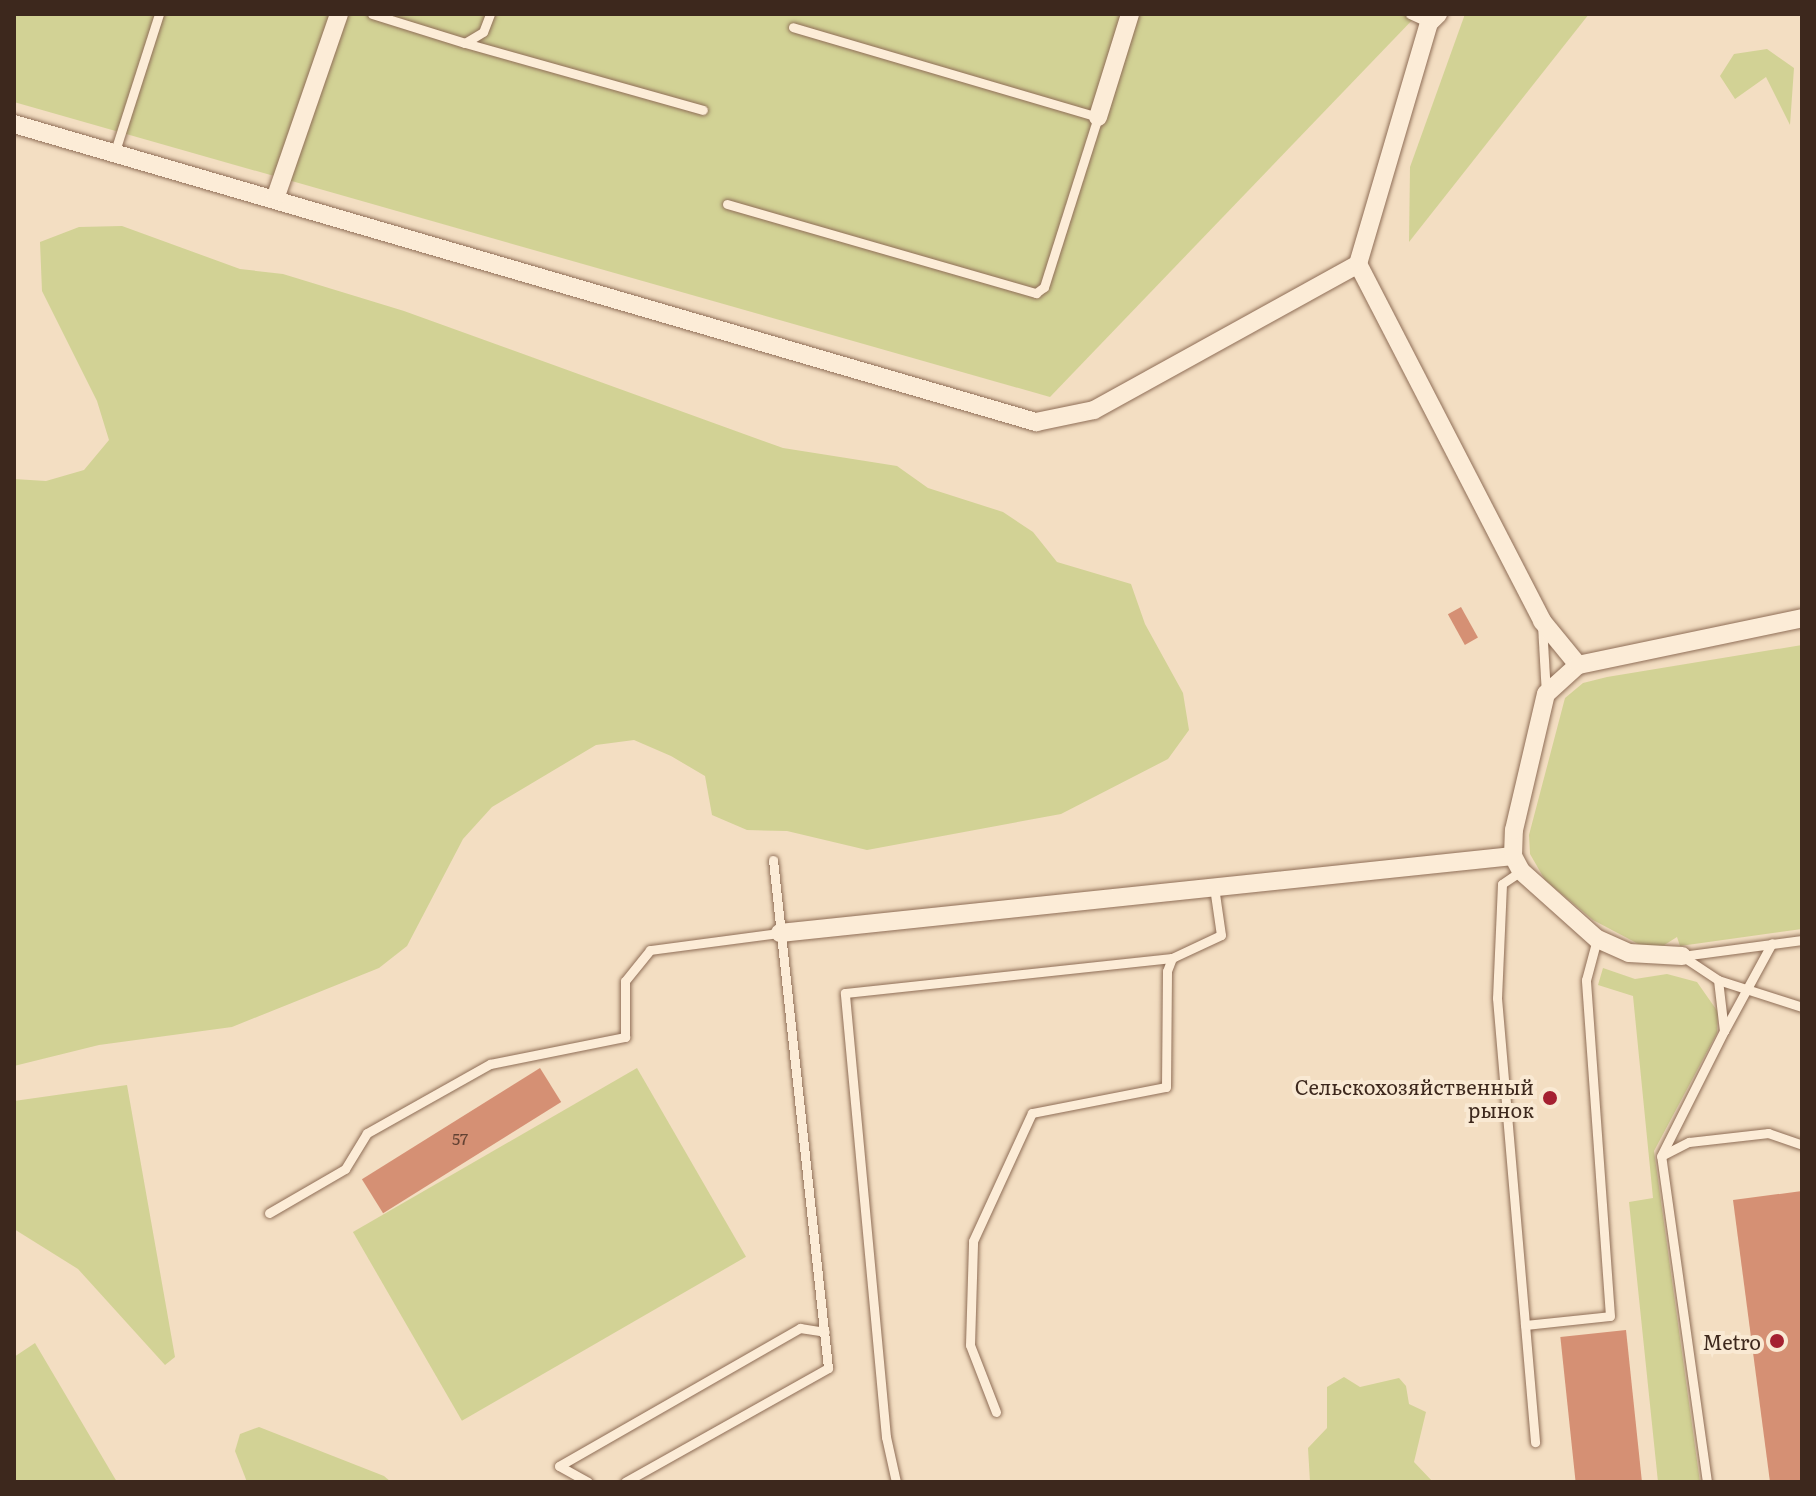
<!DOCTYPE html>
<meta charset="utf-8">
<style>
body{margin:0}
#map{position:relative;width:1816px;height:1496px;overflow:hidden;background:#f3dec2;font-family:Literata,serif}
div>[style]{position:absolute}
.green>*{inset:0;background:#d2d295;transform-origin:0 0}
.building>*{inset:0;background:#d59074;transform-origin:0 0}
.roads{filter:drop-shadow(0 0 2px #8f6e57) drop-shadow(0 0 2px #8f6e57)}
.service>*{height:9px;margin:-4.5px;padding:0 4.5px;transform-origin:4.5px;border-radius:4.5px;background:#fcecd7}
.minor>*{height:18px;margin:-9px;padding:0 9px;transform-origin:9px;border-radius:9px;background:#fcecd7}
.dots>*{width:22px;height:22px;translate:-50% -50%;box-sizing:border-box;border:4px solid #f9e9d3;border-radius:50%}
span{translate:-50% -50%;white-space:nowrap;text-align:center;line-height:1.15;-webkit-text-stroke:8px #f9e9d3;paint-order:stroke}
.number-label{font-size:16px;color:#634233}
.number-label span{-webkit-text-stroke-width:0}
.poi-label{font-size:20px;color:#3d281d}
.right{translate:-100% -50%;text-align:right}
.frame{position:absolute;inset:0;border:16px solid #3d281d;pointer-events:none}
</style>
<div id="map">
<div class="green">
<div style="clip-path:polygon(14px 14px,1418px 14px,1050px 397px,14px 102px)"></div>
<div style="clip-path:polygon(1465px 14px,1589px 14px,1409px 242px,1410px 167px)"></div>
<div style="clip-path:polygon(1767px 49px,1794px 68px,1790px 125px,1766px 77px,1735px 99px,1720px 76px,1734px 54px)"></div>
<div style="clip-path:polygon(122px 226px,240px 269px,283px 274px,404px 311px,783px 448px,897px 466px,928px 488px,1003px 512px,1033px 532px,1057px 562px,1131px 584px,1145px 624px,1183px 693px,1189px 730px,1168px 759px,1061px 814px,867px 850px,787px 831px,747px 830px,712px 815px,705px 776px,671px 756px,634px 740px,596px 745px,492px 807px,463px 839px,407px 946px,379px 968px,232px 1027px,99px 1045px,14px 1066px,14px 479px,46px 481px,84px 470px,109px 440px,97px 401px,42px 291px,40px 242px,79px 227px)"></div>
<div style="clip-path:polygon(1802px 645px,1802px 929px,1680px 946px,1677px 937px,1658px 949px,1646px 948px,1593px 920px,1545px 880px,1530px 854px,1529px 835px,1565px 698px,1583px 683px,1607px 677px)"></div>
<div style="clip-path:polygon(1603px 968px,1635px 979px,1667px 974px,1697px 982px,1718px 1012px,1717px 1033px,1654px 1151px,1700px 1482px,1658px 1482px,1629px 1202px,1653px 1198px,1633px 996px,1598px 985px)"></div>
<div style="left:637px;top:1068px;width:218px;height:328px;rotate:60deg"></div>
<div style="clip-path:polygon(127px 1085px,175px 1357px,165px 1365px,78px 1269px,14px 1229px,14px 1101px)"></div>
<div style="clip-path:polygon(35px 1343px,117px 1482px,14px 1482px,14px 1357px)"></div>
<div style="clip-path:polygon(1344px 1377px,1360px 1387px,1399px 1378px,1406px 1386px,1409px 1404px,1426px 1412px,1414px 1462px,1433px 1482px,1310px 1482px,1308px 1448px,1327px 1428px,1327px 1387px)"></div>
<div style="clip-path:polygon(259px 1427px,384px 1476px,391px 1482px,247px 1482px,235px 1451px,240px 1434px)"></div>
</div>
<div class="building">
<div style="left:1461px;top:607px;width:35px;height:15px;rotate:61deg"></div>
<div style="left:540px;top:1068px;width:40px;height:210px;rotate:58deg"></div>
<div style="clip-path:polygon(1802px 1191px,1802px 1482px,1770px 1482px,1733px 1200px)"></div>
<div style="left:1626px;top:1330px;width:153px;height:66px;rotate:84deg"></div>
</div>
<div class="roads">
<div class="service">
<div style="left:372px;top:14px;width:97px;rotate:17.3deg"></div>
<div style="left:490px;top:14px;width:19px;rotate:111deg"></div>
<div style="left:483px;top:32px;width:21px;rotate:149deg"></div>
<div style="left:465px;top:43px;width:247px;rotate:15.7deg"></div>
<div style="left:1410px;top:14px;width:21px;rotate:25deg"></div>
<div style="left:115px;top:151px;width:144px;rotate:-72.2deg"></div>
<div style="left:727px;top:204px;width:322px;rotate:16.1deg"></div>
<div style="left:1036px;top:293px;width:10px;rotate:-37deg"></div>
<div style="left:1044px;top:287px;width:178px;rotate:-72.4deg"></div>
<div style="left:1098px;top:117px;width:318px;rotate:-163.6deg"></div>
<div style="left:1542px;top:625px;width:69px;rotate:86.7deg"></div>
<div style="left:1521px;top:871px;width:23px;rotate:146deg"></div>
<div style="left:1502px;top:884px;width:114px;rotate:92.5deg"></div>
<div style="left:1497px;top:998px;width:446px;rotate:85.1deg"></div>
<div style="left:1802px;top:940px;width:121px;rotate:172.4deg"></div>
<div style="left:1682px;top:956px;width:43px;rotate:33.7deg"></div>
<div style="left:1718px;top:980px;width:88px;rotate:17.8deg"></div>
<div style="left:1724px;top:1031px;width:100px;rotate:-61.4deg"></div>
<div style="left:1663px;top:1155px;width:29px;rotate:-27deg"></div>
<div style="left:1689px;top:1142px;width:80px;rotate:-6.5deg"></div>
<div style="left:1768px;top:1133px;width:36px;rotate:19deg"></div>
<div style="left:269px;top:1213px;width:88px;rotate:-30.1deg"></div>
<div style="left:345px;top:1169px;width:42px;rotate:-58.6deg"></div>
<div style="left:367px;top:1133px;width:141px;rotate:-29.3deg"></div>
<div style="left:490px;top:1064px;width:138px;rotate:-11.3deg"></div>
<div style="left:625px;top:1037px;width:56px;rotate:-90deg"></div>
<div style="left:625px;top:981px;width:40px;rotate:-51deg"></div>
<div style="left:650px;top:950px;width:131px;rotate:-7.5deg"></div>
<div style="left:1525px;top:1325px;width:85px;rotate:-6deg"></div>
<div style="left:1610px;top:1316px;width:337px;rotate:-94.1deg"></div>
<div style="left:1586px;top:980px;width:42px;rotate:-75deg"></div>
<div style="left:996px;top:1412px;width:72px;rotate:-111.2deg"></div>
<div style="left:970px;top:1345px;width:104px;rotate:-88.3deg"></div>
<div style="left:973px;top:1241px;width:141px;rotate:-65.3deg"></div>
<div style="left:1032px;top:1113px;width:136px;rotate:-11deg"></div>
<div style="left:1166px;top:1087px;width:116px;rotate:-89.5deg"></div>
<div style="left:1167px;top:971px;width:14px;rotate:-69deg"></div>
<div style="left:1172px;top:958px;width:54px;rotate:-25.1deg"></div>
<div style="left:1221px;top:935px;width:49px;rotate:-98.3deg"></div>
<div style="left:588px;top:1482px;width:33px;rotate:-151deg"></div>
<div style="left:559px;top:1466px;width:278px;rotate:-29.8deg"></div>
<div style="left:800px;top:1328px;width:25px;rotate:9deg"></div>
<div style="left:625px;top:1482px;width:233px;rotate:-29.3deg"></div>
<div style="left:828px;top:1368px;width:511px;rotate:-96.18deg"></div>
<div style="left:896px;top:1482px;width:46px;rotate:-102.5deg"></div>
<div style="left:886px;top:1437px;width:446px;rotate:-95.3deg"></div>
<div style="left:845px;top:993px;width:329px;rotate:-6.1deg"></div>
<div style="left:1707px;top:1482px;width:329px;rotate:-98deg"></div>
<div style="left:1661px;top:1156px;width:140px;rotate:-63.3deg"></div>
<div style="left:1724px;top:1031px;width:51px;rotate:-96.7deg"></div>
</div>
<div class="minor">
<div style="left:1098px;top:117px;width:108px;rotate:-72.7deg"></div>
<div style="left:14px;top:124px;width:1065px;rotate:16.26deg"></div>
<div style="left:1036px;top:422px;width:59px;rotate:-11.7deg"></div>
<div style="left:1094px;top:410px;width:302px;rotate:-28.9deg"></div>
<div style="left:1358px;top:264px;width:251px;rotate:-73.6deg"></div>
<div style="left:1429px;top:23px;width:13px;rotate:-45deg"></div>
<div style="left:276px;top:196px;width:193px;rotate:-70.9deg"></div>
<div style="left:1358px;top:264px;width:402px;rotate:62.7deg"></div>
<div style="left:1542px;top:621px;width:57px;rotate:50.7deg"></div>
<div style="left:780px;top:933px;width:737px;rotate:-6deg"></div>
<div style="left:1682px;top:956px;width:53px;rotate:-176.8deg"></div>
<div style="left:1629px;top:953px;width:35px;rotate:-156deg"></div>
<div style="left:1597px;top:939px;width:102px;rotate:-138.2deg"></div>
<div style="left:1521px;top:871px;width:17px;rotate:-118deg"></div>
<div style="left:1513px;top:856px;width:26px;rotate:-88deg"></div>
<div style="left:1514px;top:830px;width:140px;rotate:-76.8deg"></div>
<div style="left:1546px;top:694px;width:43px;rotate:-42.2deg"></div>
<div style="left:1578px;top:665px;width:229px;rotate:-11.8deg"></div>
</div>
</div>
<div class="dots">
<div style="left:1550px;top:1098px;background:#a52031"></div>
<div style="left:1777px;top:1341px;background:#a52031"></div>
</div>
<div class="number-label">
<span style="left:460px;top:1138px">57</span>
</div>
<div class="poi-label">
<span class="right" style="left:1534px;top:1098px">Сельскохозяйственный<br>рынок</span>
<span class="right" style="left:1761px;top:1341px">Metro</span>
</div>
<div class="frame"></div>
</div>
